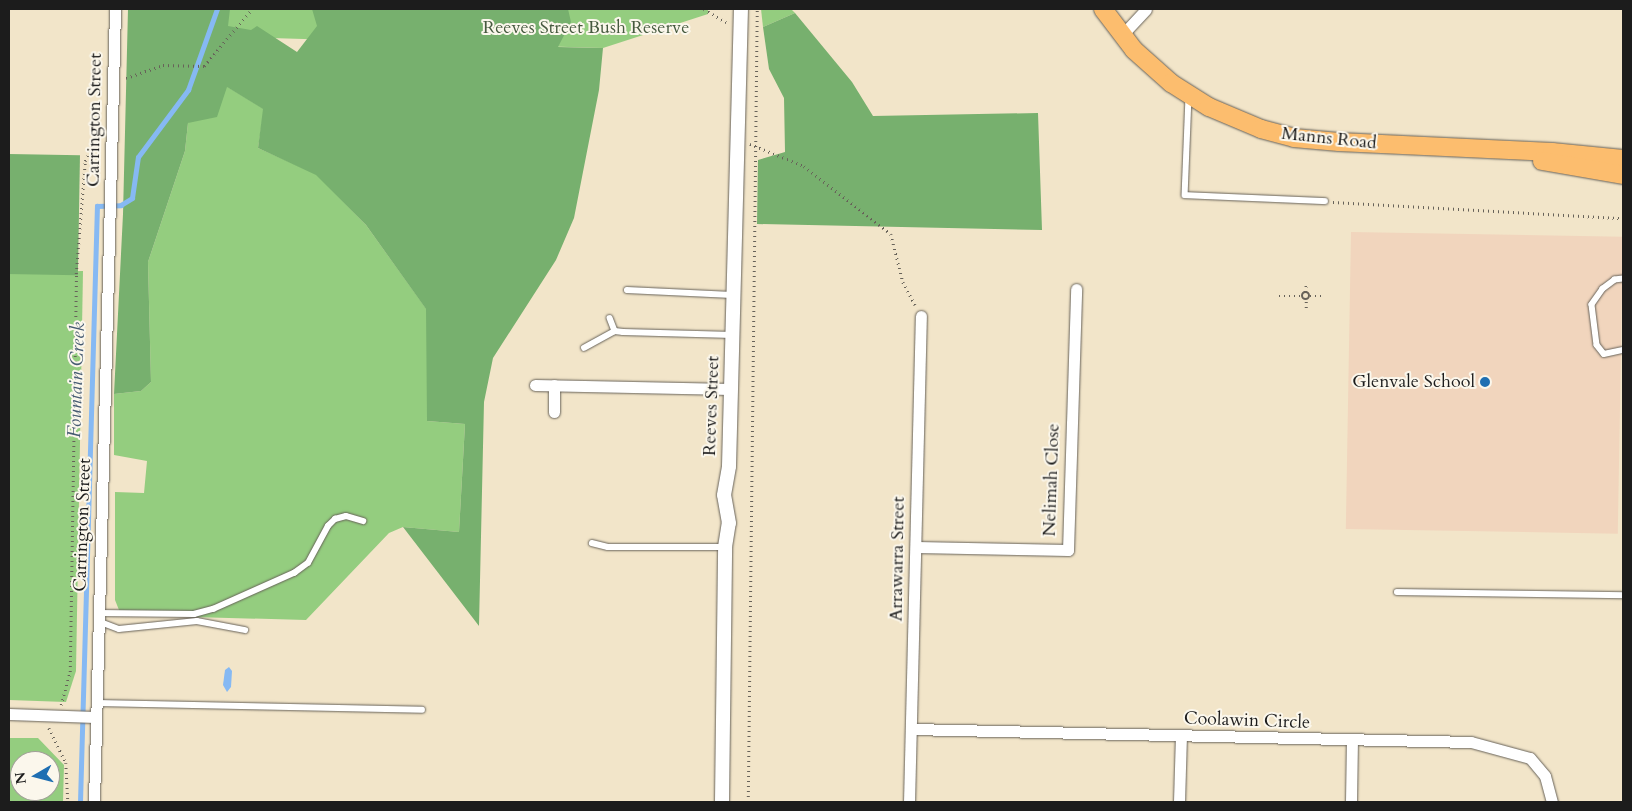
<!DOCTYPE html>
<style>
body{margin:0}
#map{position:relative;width:1632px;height:811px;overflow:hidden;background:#f2e5c9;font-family:Cardo,serif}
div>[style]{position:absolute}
.built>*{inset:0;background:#f1d5bd;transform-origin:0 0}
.green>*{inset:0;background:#94cd7f}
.forest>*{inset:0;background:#77b06e;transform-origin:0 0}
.water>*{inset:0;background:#86b9f3}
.stream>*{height:4.5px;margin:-2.25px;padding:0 2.25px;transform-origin:2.25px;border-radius:2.25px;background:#86b9f3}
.path>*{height:2.5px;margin-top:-1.25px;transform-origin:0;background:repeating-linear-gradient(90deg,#676259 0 1px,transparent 0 5px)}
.path>.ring{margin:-1.25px;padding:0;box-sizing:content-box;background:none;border:2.5px solid #676259;border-radius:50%}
.roads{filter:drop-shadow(0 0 1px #676259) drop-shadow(0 0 1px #676259)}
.service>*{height:5.5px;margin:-2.75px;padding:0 2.75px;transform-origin:2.75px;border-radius:2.75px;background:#fff}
.minor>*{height:11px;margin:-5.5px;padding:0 5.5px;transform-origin:5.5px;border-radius:5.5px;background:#fff}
.tertiary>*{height:14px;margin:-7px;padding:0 7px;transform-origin:7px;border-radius:7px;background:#fff}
.primary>*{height:18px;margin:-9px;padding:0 9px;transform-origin:9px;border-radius:9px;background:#fcbd6e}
.dots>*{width:14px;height:14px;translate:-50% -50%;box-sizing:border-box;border:2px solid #fbf7ec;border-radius:50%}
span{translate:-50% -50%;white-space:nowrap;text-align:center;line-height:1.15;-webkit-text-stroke:4px #fbf7ec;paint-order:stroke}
.park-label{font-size:18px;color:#465a3f}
.street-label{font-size:18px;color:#1c1c1c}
.poi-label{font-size:18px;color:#1c1c1c}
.right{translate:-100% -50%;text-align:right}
.water-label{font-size:19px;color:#465b72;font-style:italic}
.frame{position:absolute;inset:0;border:10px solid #1c1c1c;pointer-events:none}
.north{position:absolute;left:10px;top:751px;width:50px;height:50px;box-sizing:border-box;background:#fbf7ec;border:1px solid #a29f99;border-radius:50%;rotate:262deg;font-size:14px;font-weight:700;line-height:20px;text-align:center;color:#1c1c1c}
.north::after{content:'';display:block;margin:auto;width:18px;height:22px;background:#1f6fb2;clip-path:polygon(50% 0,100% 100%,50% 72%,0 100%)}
</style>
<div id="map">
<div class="built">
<div style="left:1351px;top:232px;width:272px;height:297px;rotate:1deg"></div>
</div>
<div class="green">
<div style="clip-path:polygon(135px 9px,708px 9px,708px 14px,603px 48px,134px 34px)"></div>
<div style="clip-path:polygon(791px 9px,795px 13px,763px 27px,761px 9px)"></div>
<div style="clip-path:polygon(226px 86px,264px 109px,258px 148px,316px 174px,366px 225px,427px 310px,427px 421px,465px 424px,459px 532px,403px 527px,389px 533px,306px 620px,121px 615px,115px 600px,115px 492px,144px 493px,147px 461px,114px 455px,114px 394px,141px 391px,151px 382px,148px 262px,185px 151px,188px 123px)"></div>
<div style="clip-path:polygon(83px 271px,76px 671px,66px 702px,9px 700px,9px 272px)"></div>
<div style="clip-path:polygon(evenodd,9px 738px,38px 738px,64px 765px,63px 802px,9px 802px,9px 738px,20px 761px,50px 761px,50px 791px,20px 791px,20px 761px)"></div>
</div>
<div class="forest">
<div style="clip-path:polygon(128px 9px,230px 9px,228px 26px,251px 30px,257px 26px,297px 52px,317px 26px,312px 9px,568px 9px,571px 22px,558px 47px,603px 48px,599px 90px,574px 218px,556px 260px,493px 358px,484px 402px,479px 626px,403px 527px,459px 532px,465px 424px,427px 421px,426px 309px,366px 225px,316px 175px,258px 148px,263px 109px,227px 87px,217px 117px,188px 123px,185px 151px,148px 262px,151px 382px,141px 391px,114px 394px,123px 214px)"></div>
<div style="clip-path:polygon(795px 13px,852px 82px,873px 116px,1038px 113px,1042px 230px,757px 224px,758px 160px,785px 152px,784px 98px,769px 69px,763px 27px)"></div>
<div style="left:9px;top:154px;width:71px;height:120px;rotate:1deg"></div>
</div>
<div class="water">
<div style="clip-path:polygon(229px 667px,232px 671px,231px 687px,227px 692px,223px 685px,225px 670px)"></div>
</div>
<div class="stream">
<div style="left:80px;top:802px;width:596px;rotate:-88.37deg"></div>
<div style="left:97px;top:206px;width:24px;rotate:-2deg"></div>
<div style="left:121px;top:205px;width:13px;rotate:-32deg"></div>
<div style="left:132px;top:198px;width:41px;rotate:-81.7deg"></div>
<div style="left:138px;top:157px;width:84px;rotate:-53.3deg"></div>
<div style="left:188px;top:90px;width:86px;rotate:-70.3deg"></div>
</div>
<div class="path">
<div style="left:704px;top:9px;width:26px;rotate:31deg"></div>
<div style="left:126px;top:78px;width:39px;rotate:-19deg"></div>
<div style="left:163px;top:65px;width:41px;rotate:1.4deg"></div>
<div style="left:204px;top:66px;width:75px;rotate:-49.9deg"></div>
<div style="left:750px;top:144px;width:58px;rotate:22.2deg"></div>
<div style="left:804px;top:166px;width:110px;rotate:38deg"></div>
<div style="left:891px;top:234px;width:49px;rotate:76deg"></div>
<div style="left:903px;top:282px;width:26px;rotate:62deg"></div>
<div style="left:1333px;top:202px;width:290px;rotate:3.2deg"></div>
<div style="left:1305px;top:292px;width:7px;rotate:-82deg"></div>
<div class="ring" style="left:1302px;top:292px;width:5.5px;height:5.5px"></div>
<div style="left:1279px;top:296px;width:23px"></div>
<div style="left:1310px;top:296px;width:15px"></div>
<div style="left:1306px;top:308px;width:8px;rotate:-90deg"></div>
<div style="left:61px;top:705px;width:34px;rotate:-75deg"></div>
<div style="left:70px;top:672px;width:398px;rotate:-89.1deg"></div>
<div style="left:76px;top:274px;width:113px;rotate:-85.4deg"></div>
<div style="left:85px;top:161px;width:27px;rotate:-63deg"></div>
<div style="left:97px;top:137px;width:20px;rotate:-87deg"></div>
<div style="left:49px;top:728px;width:39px;rotate:64deg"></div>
<div style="left:66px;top:763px;width:39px;rotate:87deg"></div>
<div style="left:748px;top:802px;width:793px;rotate:-89.35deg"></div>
</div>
<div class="roads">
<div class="service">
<div style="left:1189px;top:97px;width:98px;rotate:92.3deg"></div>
<div style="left:1185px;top:195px;width:140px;rotate:2.5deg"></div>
<div style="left:1623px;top:279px;width:8px;rotate:173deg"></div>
<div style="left:1615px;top:280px;width:15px;rotate:143deg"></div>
<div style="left:1603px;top:289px;width:19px;rotate:125deg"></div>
<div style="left:1592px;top:305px;width:40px;rotate:82.9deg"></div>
<div style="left:1597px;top:345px;width:11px;rotate:52deg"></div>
<div style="left:1604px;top:354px;width:19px;rotate:-12deg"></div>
<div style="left:627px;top:290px;width:105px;rotate:2.7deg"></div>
<div style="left:610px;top:318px;width:14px;rotate:69deg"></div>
<div style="left:615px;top:331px;width:8px;rotate:7deg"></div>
<div style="left:623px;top:332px;width:110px;rotate:1.6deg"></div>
<div style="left:584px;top:348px;width:35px;rotate:-29deg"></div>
<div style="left:592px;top:543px;width:16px;rotate:14deg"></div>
<div style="left:608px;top:547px;width:117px"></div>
<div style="left:1397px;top:592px;width:226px;rotate:0.8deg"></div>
<div style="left:98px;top:613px;width:96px;rotate:0.6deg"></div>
<div style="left:194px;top:614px;width:20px;rotate:-15deg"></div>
<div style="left:213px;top:609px;width:89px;rotate:-24deg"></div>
<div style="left:294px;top:573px;width:17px;rotate:-36deg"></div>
<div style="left:308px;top:563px;width:42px;rotate:-61.6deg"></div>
<div style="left:328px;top:526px;width:10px;rotate:-45deg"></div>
<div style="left:335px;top:519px;width:11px;rotate:-15deg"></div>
<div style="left:346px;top:516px;width:18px;rotate:16deg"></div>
<div style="left:98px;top:621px;width:22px;rotate:21deg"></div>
<div style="left:119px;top:629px;width:78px;rotate:-5.9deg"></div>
<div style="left:197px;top:621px;width:49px;rotate:10.6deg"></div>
<div style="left:97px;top:703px;width:325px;rotate:1.2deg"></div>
</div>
<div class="minor">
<div style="left:1122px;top:35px;width:35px;rotate:-47deg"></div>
<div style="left:535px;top:385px;width:196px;rotate:1.2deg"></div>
<div style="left:554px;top:412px;width:27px;rotate:-90deg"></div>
<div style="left:916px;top:547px;width:152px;rotate:1.1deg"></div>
<div style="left:1068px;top:550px;width:261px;rotate:-88.2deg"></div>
<div style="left:9px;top:714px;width:86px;rotate:2deg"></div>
<div style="left:911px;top:729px;width:560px;rotate:1.33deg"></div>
<div style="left:1471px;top:742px;width:61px;rotate:15.2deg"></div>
<div style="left:1530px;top:758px;width:23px;rotate:50deg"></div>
<div style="left:1545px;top:776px;width:27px;rotate:75deg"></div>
<div style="left:94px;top:802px;width:793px;rotate:-88.48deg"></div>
<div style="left:909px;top:802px;width:486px;rotate:-88.6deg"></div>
<div style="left:1179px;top:802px;width:66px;rotate:-88.3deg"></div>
<div style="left:1351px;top:802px;width:61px;rotate:-89.1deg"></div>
</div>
<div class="tertiary">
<div style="left:722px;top:802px;width:255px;rotate:-89.3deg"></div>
<div style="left:725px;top:547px;width:24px;rotate:-81deg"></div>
<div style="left:729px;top:523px;width:28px;rotate:-100deg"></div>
<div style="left:724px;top:495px;width:29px;rotate:-80deg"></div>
<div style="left:729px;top:466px;width:457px;rotate:-88.5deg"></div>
</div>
<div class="primary">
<div style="left:1103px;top:9px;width:51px;rotate:52.9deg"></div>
<div style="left:1134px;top:50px;width:50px;rotate:41.7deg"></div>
<div style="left:1171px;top:83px;width:45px;rotate:32.3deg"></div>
<div style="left:1209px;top:107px;width:56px;rotate:22.9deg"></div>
<div style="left:1261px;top:129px;width:34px;rotate:15deg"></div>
<div style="left:1294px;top:138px;width:45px;rotate:5.1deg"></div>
<div style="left:1339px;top:142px;width:213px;rotate:2.7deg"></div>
<div style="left:1552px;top:152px;width:71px;rotate:5.6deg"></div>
<div style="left:1542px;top:161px;width:82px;rotate:9.8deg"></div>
</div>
</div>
<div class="dots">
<div style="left:1485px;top:382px;background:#1f6fb2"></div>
</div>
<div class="park-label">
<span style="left:586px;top:28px">Reeves Street Bush Reserve</span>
</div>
<div class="street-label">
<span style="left:95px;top:120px;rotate:-89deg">Carrington Street</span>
<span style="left:1329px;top:139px;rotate:6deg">Manns Road</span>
<span style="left:712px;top:406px;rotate:-88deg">Reeves Street</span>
<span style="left:1052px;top:480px;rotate:-88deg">Nelimah Close</span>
<span style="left:83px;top:525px;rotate:-88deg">Carrington Street</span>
<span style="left:898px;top:559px;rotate:-89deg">Arrawarra Street</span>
<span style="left:1247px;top:721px;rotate:2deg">Coolawin Circle</span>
</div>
<div class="poi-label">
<span class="right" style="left:1475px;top:382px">Glenvale School</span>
</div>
<div class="water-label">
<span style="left:77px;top:380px;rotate:-88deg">Fountain Creek</span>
</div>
<div class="frame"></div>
<div class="north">N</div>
</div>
